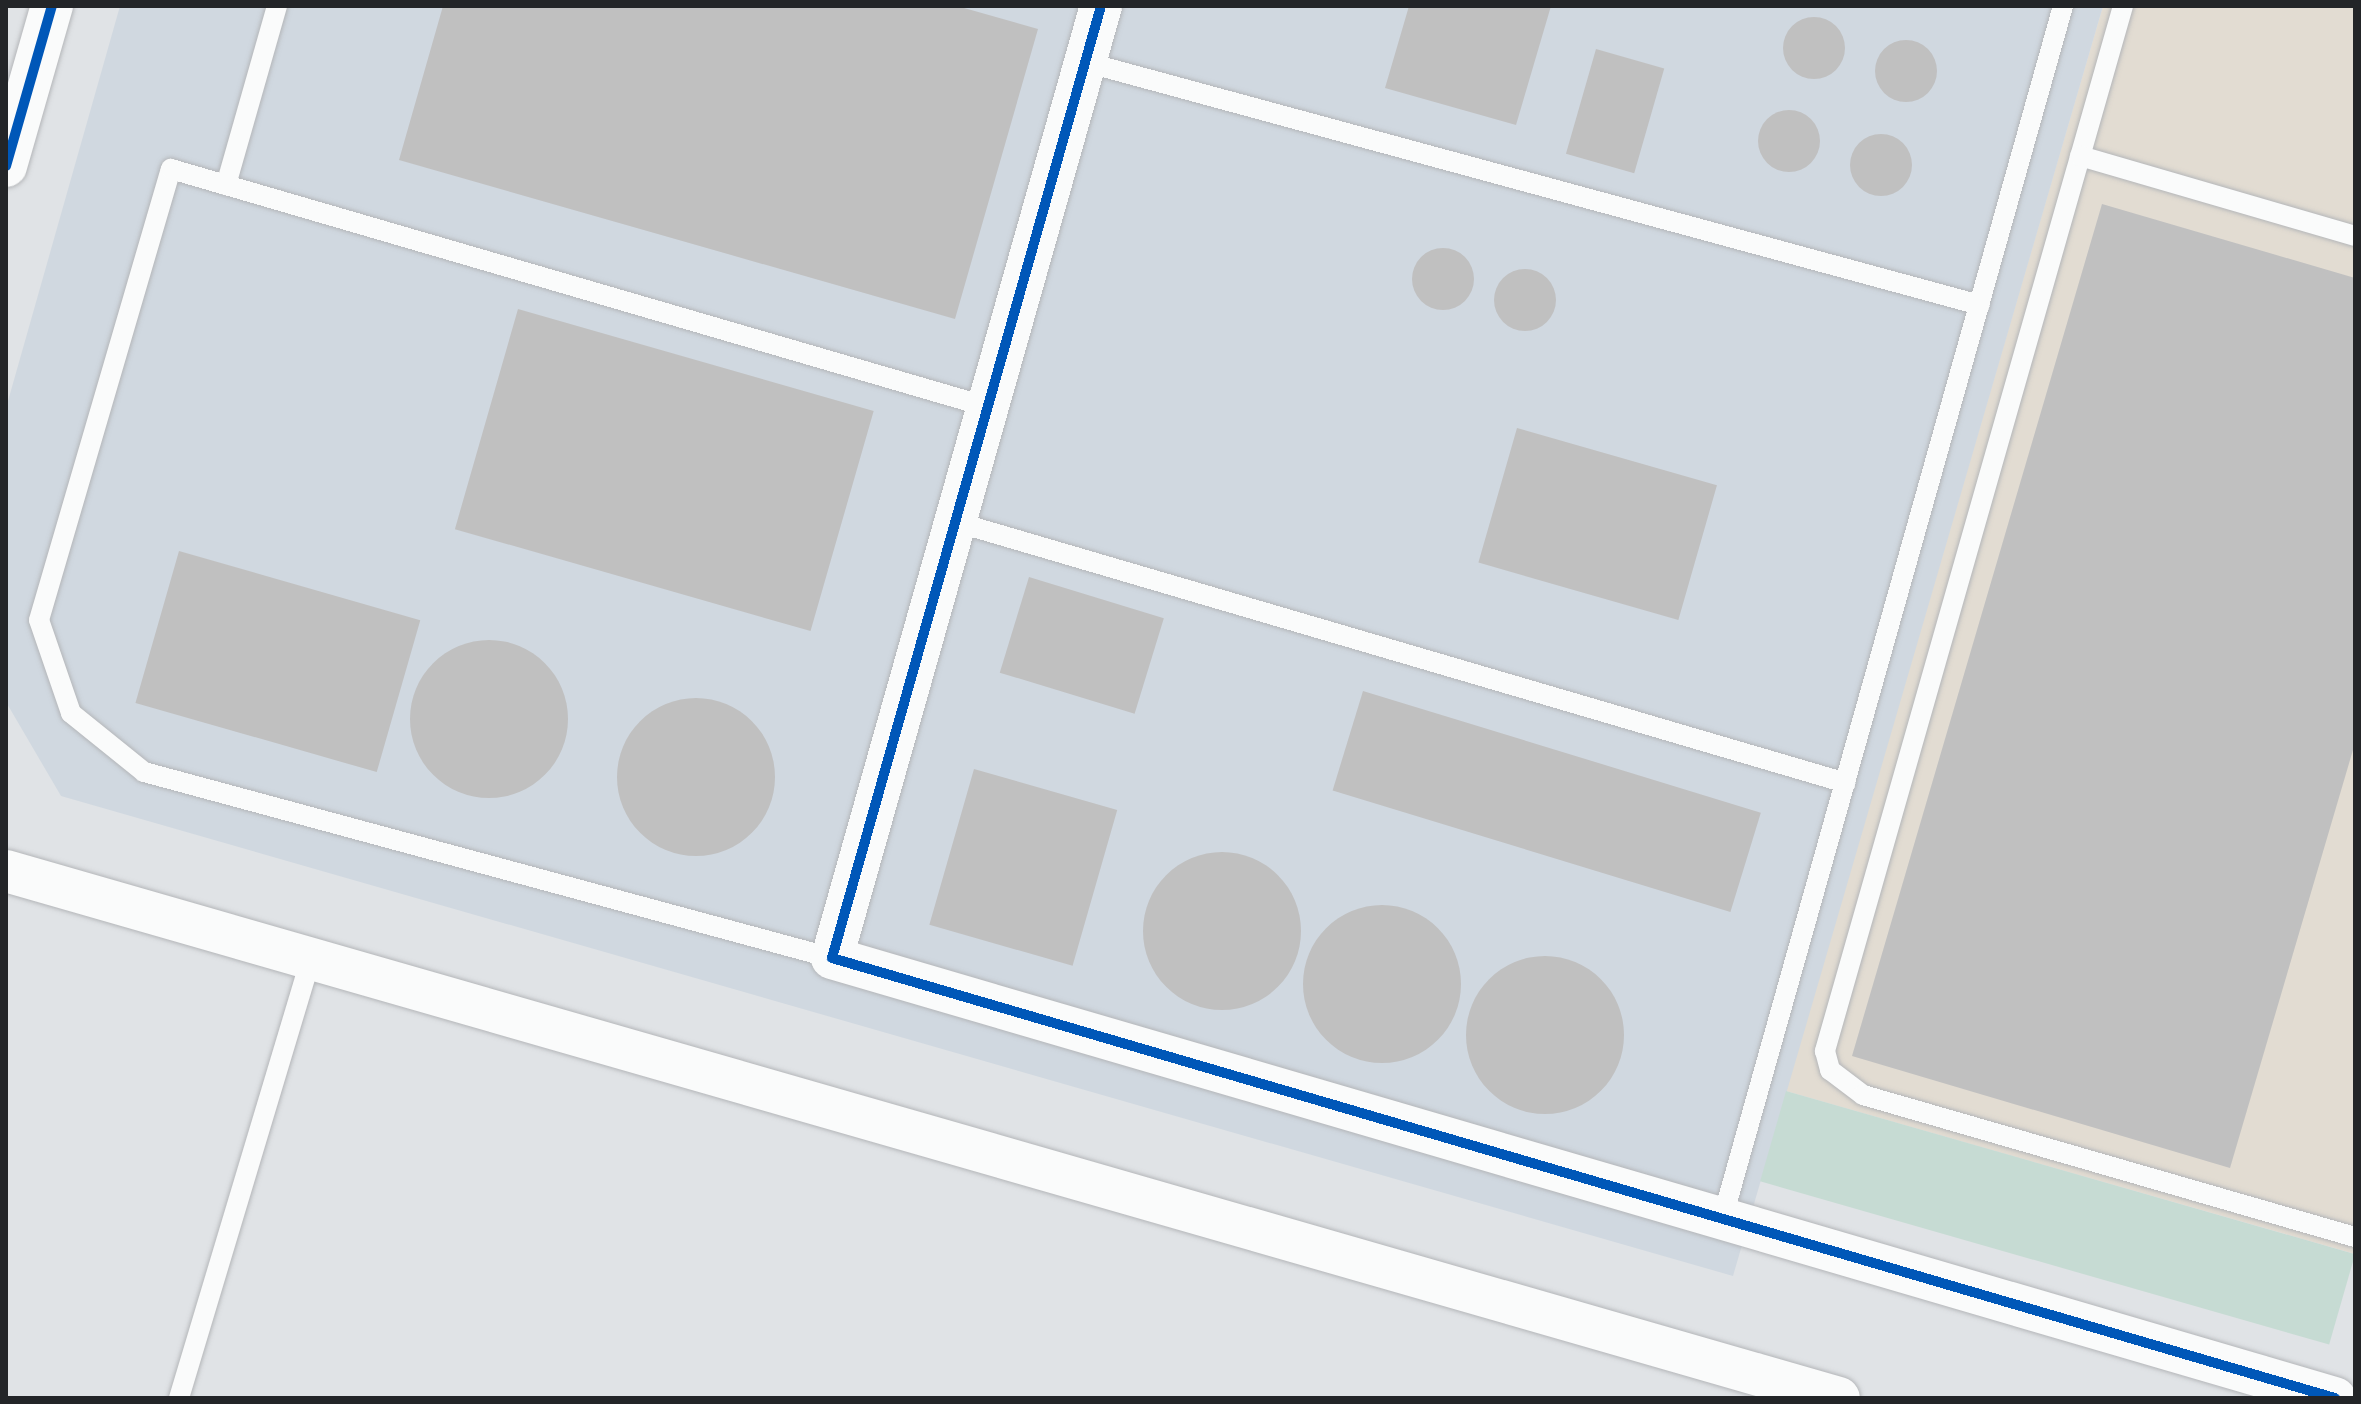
<!DOCTYPE html>
<style>
body{margin:0}
#map{position:relative;width:2361px;height:1404px;overflow:hidden;background:#e0e3e6;font-family:Cabin,sans-serif}
div>[style]{position:absolute}
.commercial>*{inset:0;background:#e2dcd2}
.built>*{inset:0;background:#d0d8e0}
.green>*{inset:0;background:#c6dbd3;transform-origin:0 0}
.building>*{inset:0;background:#c0c0c0;transform-origin:0 0}
.round{border-radius:50%}
.roads{filter:drop-shadow(0 0 2px #b4b6b9) drop-shadow(0 0 2px #b4b6b9)}
.service>*{height:20px;margin:-10px;padding:0 10px;transform-origin:10px;border-radius:10px;background:#fafbfb}
.minor>*{height:42px;margin:-21px;padding:0 21px;transform-origin:21px;border-radius:21px;background:#fafbfb}
.cycleway>*{height:10px;margin:-5px;padding:0 5px;transform-origin:5px;border-radius:5px;background:#0057b8}
span{translate:-50% -50%;white-space:nowrap;text-align:center;line-height:1.15;-webkit-text-stroke:8px #dde2e9;paint-order:stroke}
.frame{position:absolute;inset:0;border:8px solid #232528;pointer-events:none}
</style>
<div id="map">
<div class="commercial">
<div style="clip-path:polygon(2103px 6px,2355px 6px,2355px 1254px,1786px 1091px)"></div>
</div>
<div class="built">
<div style="clip-path:polygon(120px 6px,2103px 6px,1733px 1276px,61px 796px,6px 702px,6px 408px)"></div>
</div>
<div class="green">
<div style="left:1786px;top:1091px;width:592px;height:94px;rotate:16deg"></div>
</div>
<div class="building">
<div style="clip-path:polygon(443px 6px,957px 6px,1038px 29px,955px 319px,399px 160px)"></div>
<div style="clip-path:polygon(1409px 6px,1551px 6px,1516px 125px,1385px 88px)"></div>
<div class="round" style="left:1783px;top:17px;width:62px;height:62px"></div>
<div class="round" style="left:1875px;top:40px;width:62px;height:62px"></div>
<div style="left:1596px;top:49px;width:71px;height:109px;rotate:16deg"></div>
<div class="round" style="left:1758px;top:110px;width:62px;height:62px"></div>
<div class="round" style="left:1850px;top:134px;width:62px;height:62px"></div>
<div style="clip-path:polygon(2102px 204px,2355px 278px,2355px 743px,2230px 1168px,1852px 1056px)"></div>
<div class="round" style="left:1412px;top:248px;width:62px;height:62px"></div>
<div class="round" style="left:1494px;top:269px;width:62px;height:62px"></div>
<div style="left:518px;top:309px;width:370px;height:229px;rotate:16deg"></div>
<div style="left:1517px;top:428px;width:208px;height:140px;rotate:16deg"></div>
<div style="left:179px;top:551px;width:251px;height:158px;rotate:16deg"></div>
<div style="left:1029px;top:577px;width:141px;height:100px;rotate:17deg"></div>
<div class="round" style="left:410px;top:640px;width:158px;height:158px"></div>
<div style="left:1363px;top:691px;width:416px;height:104px;rotate:17deg"></div>
<div class="round" style="left:617px;top:698px;width:158px;height:158px"></div>
<div style="left:974px;top:769px;width:149px;height:162px;rotate:16deg"></div>
<div class="round" style="left:1143px;top:852px;width:158px;height:158px"></div>
<div class="round" style="left:1303px;top:905px;width:158px;height:158px"></div>
<div class="round" style="left:1466px;top:956px;width:158px;height:158px"></div>
</div>
<div class="roads">
<div class="service">
<div style="left:2123px;top:6px;width:1087px;rotate:105.92deg"></div>
<div style="left:1825px;top:1051px;width:20px;rotate:75deg"></div>
<div style="left:1830px;top:1070px;width:41px;rotate:37.1deg"></div>
<div style="left:1863px;top:1095px;width:512px;rotate:16.1deg"></div>
<div style="left:1085px;top:62px;width:927px;rotate:15.19deg"></div>
<div style="left:2080px;top:156px;width:286px;rotate:16.2deg"></div>
<div style="left:226px;top:185px;width:186px;rotate:-74.1deg"></div>
<div style="left:956px;top:522px;width:927px;rotate:16.34deg"></div>
<div style="left:832px;top:958px;width:713px;rotate:-164.87deg"></div>
<div style="left:144px;top:772px;width:94px;rotate:-141.1deg"></div>
<div style="left:71px;top:713px;width:98px;rotate:-109deg"></div>
<div style="left:39px;top:620px;width:470px;rotate:-73.7deg"></div>
<div style="left:171px;top:169px;width:851px;rotate:16.24deg"></div>
<div style="left:1722px;top:1220px;width:1261px;rotate:-74.31deg"></div>
<div style="left:179px;top:1398px;width:459px;rotate:-73.3deg"></div>
</div>
<div class="minor">
<div style="left:1101px;top:6px;width:989px;rotate:105.78deg"></div>
<div style="left:832px;top:958px;width:1566px;rotate:16.32deg"></div>
<div style="left:6px;top:166px;width:166px;rotate:-74deg"></div>
<div style="left:6px;top:871px;width:1907px;rotate:16.04deg"></div>
</div>
</div>
<div class="cycleway">
<div style="left:1101px;top:6px;width:989px;rotate:105.78deg"></div>
<div style="left:832px;top:958px;width:1566px;rotate:16.32deg"></div>
<div style="left:6px;top:166px;width:166px;rotate:-74deg"></div>
</div>
<div class="frame"></div>
</div>
